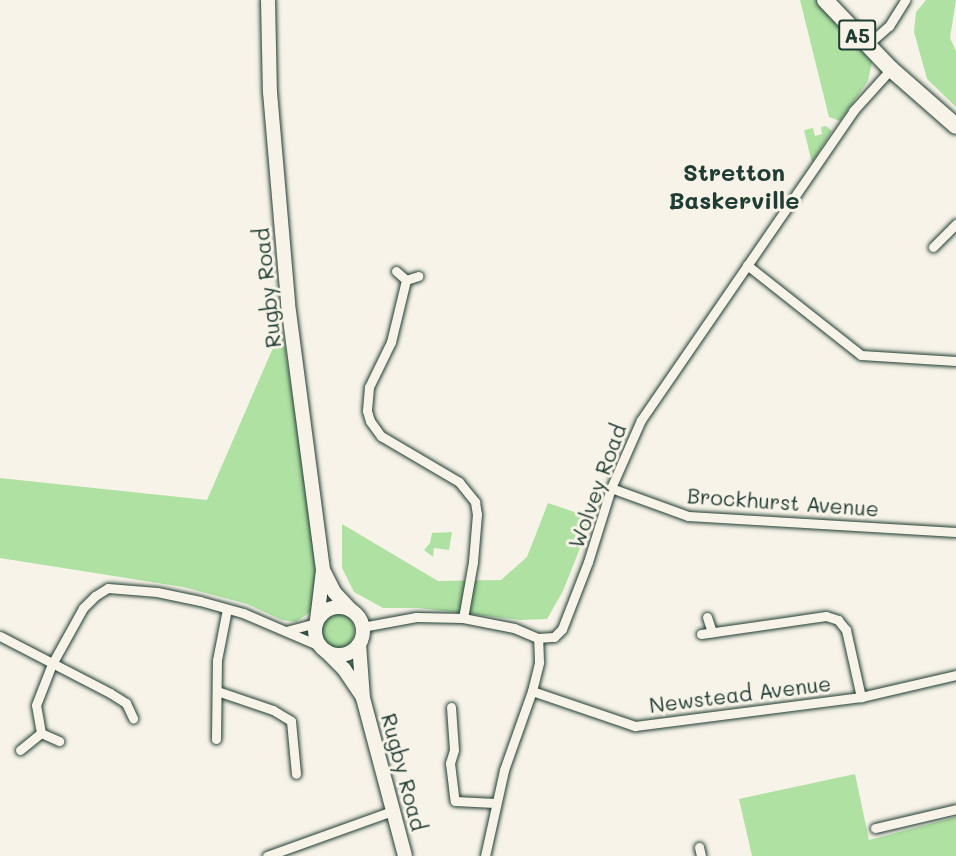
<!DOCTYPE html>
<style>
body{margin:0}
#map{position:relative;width:956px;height:856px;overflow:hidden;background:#f7f3e8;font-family:Mali,sans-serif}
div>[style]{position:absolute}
.green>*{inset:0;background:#afe1a2}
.round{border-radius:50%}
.roads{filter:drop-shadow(0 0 2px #1f3d34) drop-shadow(0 0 2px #1f3d34)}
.minor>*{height:9px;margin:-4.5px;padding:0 4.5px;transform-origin:4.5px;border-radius:4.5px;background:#f7f3e8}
.secondary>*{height:14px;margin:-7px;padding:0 7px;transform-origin:7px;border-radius:7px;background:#f7f3e8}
.secondary>.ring{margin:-7px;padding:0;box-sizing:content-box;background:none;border:14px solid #f7f3e8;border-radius:50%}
.trunk>*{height:16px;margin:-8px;padding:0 8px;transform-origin:8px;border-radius:8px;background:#f7f3e8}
span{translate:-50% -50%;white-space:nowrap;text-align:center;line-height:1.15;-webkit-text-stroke:6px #f7f3e8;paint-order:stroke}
.shield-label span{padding:2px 4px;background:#f7f3e8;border:2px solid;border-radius:4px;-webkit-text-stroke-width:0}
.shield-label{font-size:20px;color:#1f3d34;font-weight:700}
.street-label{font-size:21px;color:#1f3d34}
.quarter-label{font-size:24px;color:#1f3d34;font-weight:700}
</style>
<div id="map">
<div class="green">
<div style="clip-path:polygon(800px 0,817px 0,872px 62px,868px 81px,840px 121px,829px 117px)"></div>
<div style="clip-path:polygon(926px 0,956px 0,950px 38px,956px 51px,956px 107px,927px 79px,914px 32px,916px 12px)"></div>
<div style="clip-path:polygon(826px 126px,832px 131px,812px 163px,804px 130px,813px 128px,815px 136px,822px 134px,821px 127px)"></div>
<div style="clip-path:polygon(282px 327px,310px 516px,317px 584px,313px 610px,296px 622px,282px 620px,247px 604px,183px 587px,0 558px,0 478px,207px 500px)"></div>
<div style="clip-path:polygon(548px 503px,592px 518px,563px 591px,547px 619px,520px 620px,418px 608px,383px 608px,354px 592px,342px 568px,342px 524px,438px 581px,501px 580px,527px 557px)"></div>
<div style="clip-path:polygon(452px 532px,449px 550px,434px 548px,433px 557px,424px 550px,430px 543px,432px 533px)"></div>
<div class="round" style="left:318px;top:613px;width:36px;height:36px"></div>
<div style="clip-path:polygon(855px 774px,869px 840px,956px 817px,956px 856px,752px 856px,739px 799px)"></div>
</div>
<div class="roads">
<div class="minor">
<div style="left:867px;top:45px;width:29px;rotate:-41deg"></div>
<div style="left:889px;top:26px;width:31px;rotate:-58deg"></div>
<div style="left:933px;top:247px;width:33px;rotate:-45deg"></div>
<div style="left:747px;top:265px;width:145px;rotate:38.3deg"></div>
<div style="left:861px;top:355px;width:95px;rotate:3.6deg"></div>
<div style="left:396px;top:271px;width:13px;rotate:42deg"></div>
<div style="left:406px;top:280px;width:13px;rotate:-18deg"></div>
<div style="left:406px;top:280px;width:64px;rotate:103.6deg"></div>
<div style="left:391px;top:342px;width:50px;rotate:116.1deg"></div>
<div style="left:369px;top:387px;width:24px;rotate:95deg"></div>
<div style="left:367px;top:411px;width:10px;rotate:73deg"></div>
<div style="left:370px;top:421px;width:19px;rotate:54deg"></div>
<div style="left:381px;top:436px;width:91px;rotate:30.5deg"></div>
<div style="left:459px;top:482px;width:26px;rotate:51deg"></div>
<div style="left:475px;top:502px;width:12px;rotate:81deg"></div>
<div style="left:477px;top:514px;width:48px;rotate:94.8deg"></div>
<div style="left:473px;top:562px;width:57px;rotate:100.1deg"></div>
<div style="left:611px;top:488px;width:82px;rotate:20deg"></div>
<div style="left:688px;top:516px;width:268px;rotate:3.4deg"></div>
<div style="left:707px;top:617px;width:16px;rotate:72deg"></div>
<div style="left:362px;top:627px;width:55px;rotate:-10.5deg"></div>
<div style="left:416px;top:617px;width:47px;rotate:1.2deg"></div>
<div style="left:463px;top:618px;width:52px;rotate:11.1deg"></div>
<div style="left:514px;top:628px;width:26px;rotate:23deg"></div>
<div style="left:538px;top:638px;width:16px;rotate:-4deg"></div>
<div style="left:554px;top:637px;width:11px;rotate:-45deg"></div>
<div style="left:562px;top:629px;width:72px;rotate:-68.8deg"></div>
<div style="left:588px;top:562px;width:77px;rotate:-72.7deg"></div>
<div style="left:611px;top:488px;width:74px;rotate:-66.2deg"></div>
<div style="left:641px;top:420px;width:375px;rotate:-55.5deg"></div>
<div style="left:853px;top:111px;width:57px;rotate:-47.9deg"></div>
<div style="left:286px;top:631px;width:31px;rotate:-15deg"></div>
<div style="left:701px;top:634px;width:126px;rotate:-8.2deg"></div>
<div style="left:826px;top:616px;width:13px;rotate:18deg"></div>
<div style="left:838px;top:620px;width:13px;rotate:51deg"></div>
<div style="left:846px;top:630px;width:69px;rotate:77.4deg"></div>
<div style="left:0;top:636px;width:124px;rotate:27.4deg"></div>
<div style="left:110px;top:693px;width:19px;rotate:32deg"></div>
<div style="left:126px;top:703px;width:17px;rotate:65deg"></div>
<div style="left:217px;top:691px;width:59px;rotate:18.7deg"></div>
<div style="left:273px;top:710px;width:21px;rotate:31deg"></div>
<div style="left:291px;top:721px;width:53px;rotate:84.6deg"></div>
<div style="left:532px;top:691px;width:109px;rotate:18.8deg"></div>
<div style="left:635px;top:726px;width:228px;rotate:-7.3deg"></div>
<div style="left:861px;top:697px;width:98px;rotate:-13deg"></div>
<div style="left:451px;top:707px;width:43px;rotate:86deg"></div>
<div style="left:454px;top:750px;width:14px;rotate:107deg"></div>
<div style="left:450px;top:763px;width:38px;rotate:83deg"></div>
<div style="left:455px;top:801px;width:40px;rotate:2.9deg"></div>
<div style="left:41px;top:733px;width:28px;rotate:-100deg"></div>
<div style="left:36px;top:705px;width:44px;rotate:-68.7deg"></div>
<div style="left:52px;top:664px;width:64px;rotate:-61deg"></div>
<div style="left:83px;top:608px;width:17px;rotate:-45deg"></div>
<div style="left:95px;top:596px;width:15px;rotate:-32deg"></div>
<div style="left:108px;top:588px;width:49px;rotate:4.7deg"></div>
<div style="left:157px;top:592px;width:44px;rotate:11.8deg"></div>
<div style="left:200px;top:601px;width:45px;rotate:15.6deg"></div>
<div style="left:243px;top:613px;width:84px;rotate:23.2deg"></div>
<div style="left:41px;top:733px;width:20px;rotate:24deg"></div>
<div style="left:216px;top:739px;width:79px;rotate:-89.3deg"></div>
<div style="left:217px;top:660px;width:52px;rotate:-78.9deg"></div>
<div style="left:20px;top:750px;width:27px;rotate:-39deg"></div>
<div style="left:875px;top:828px;width:83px;rotate:-13.2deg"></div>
<div style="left:699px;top:847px;width:9px;rotate:77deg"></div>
<div style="left:267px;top:856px;width:133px;rotate:-19.8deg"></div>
<div style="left:485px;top:856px;width:88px;rotate:-77.5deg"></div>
<div style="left:504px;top:770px;width:84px;rotate:-70.5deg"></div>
<div style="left:532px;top:691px;width:30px;rotate:-76deg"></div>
<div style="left:539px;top:662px;width:24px;rotate:-92deg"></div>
</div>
<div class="secondary">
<div style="left:268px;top:0;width:92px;rotate:88.8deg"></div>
<div style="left:270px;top:92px;width:213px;rotate:85.1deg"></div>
<div style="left:288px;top:304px;width:268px;rotate:82.5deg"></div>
<div style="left:323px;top:570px;width:50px;rotate:96.8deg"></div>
<div style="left:324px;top:572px;width:22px;rotate:63deg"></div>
<div style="left:334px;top:592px;width:25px;rotate:47deg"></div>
<div class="ring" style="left:315px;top:607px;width:34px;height:34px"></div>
<div style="left:359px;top:644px;width:54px;rotate:85.8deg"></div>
<div style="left:363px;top:698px;width:163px;rotate:75.1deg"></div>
<div style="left:326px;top:651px;width:25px;rotate:45deg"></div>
<div style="left:344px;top:669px;width:32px;rotate:56deg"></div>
</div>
<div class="trunk">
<div style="left:825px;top:0;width:95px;rotate:46.3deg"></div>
<div style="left:891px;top:69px;width:86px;rotate:41.2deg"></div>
</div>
</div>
<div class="shield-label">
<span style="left:857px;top:35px">A5</span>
</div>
<div class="street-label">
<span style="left:267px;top:288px;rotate:-96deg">Rugby Road</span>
<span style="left:597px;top:486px;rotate:-70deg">Wolvey Road</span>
<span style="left:783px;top:502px;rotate:4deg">Brockhurst Avenue</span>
<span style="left:740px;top:694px;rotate:-7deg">Newstead Avenue</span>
<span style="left:404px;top:772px;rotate:75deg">Rugby Road</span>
</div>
<div class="quarter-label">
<span style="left:734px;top:186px">Stretton<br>Baskerville</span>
</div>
</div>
